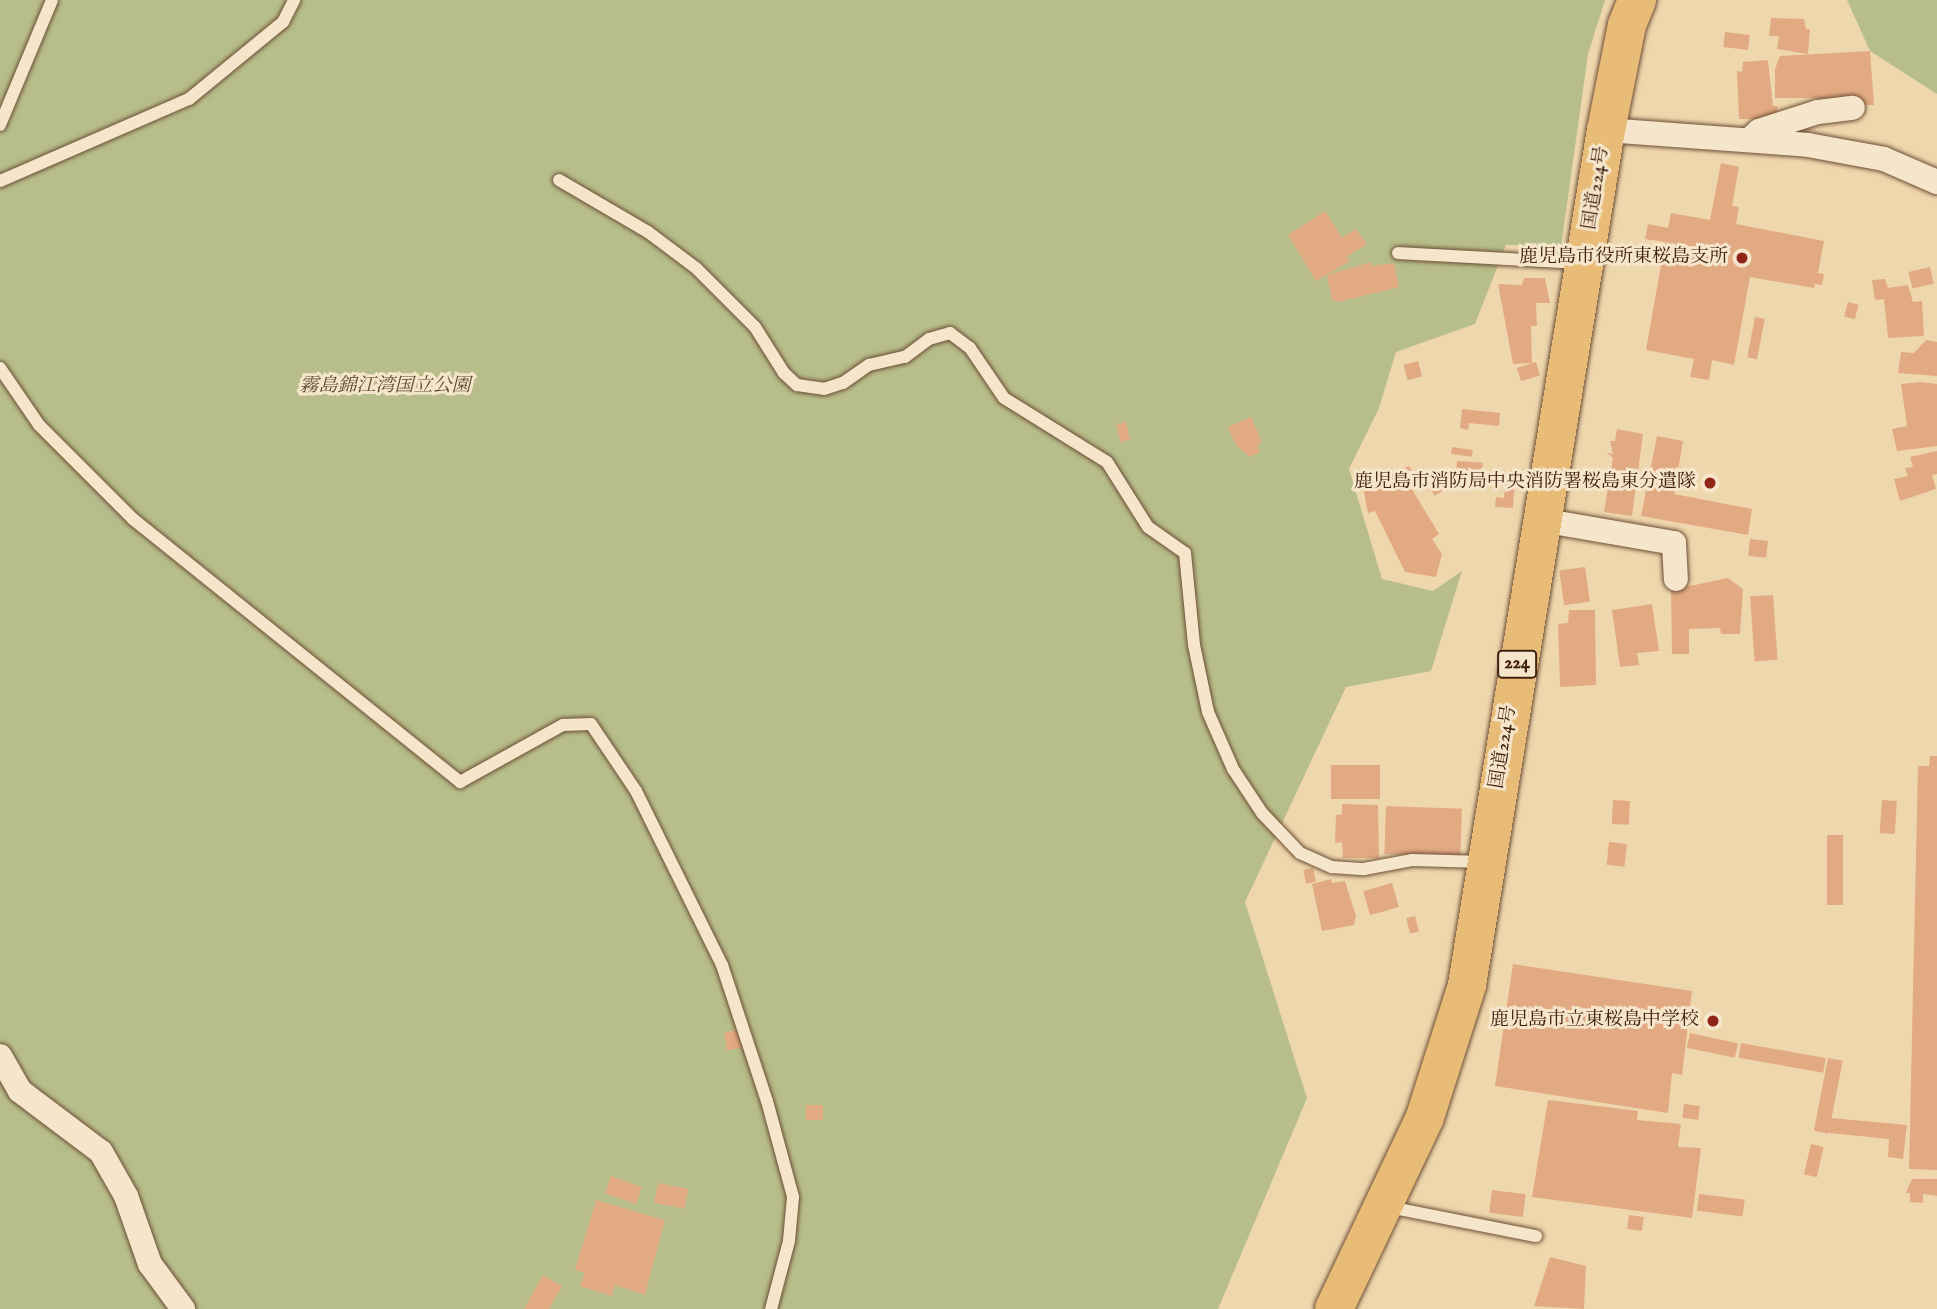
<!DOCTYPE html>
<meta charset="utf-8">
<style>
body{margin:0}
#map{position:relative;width:1937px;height:1309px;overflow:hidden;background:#efd7ad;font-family:"IM FELL English","Noto Serif JP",serif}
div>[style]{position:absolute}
.green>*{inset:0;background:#b7be8b}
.building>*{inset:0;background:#e2aa83;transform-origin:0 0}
.roads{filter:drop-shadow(0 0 2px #6d4e36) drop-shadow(0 0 2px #6d4e36)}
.service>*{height:12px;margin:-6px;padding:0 6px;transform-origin:6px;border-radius:6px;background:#f5e5ca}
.minor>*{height:24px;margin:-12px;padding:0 12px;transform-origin:12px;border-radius:12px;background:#f5e5ca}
.trunk>*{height:38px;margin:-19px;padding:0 19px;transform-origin:19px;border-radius:19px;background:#e8bc76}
.dots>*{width:19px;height:19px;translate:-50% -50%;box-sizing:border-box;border:4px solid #f5e5ca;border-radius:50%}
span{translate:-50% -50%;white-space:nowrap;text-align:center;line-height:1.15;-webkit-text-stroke:6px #f5e5ca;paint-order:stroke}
.shield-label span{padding:2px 5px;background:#f5e5ca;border:2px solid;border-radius:5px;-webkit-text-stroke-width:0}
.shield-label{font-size:18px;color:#42210e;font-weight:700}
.street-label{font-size:19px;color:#42210e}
.poi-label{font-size:19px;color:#42210e}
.right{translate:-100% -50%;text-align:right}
.park-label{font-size:19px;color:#5f482d;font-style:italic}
</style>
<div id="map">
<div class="green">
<div style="clip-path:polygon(0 0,1605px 0,1588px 54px,1561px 247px,1506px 245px,1475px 324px,1396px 352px,1379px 408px,1349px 469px,1382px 579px,1433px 591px,1462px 571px,1431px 671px,1346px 687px,1245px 902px,1307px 1098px,1218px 1309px,0 1309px)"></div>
<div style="clip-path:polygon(1847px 0,1937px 0,1937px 94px,1870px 51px)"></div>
</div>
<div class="building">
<div style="clip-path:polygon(1771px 18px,1804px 19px,1806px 29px,1810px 29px,1808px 54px,1777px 49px,1779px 36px,1769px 36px)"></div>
<div style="left:1725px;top:32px;width:25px;height:15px;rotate:7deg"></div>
<div style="clip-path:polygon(1870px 51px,1874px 105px,1860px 105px,1857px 96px,1832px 105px,1820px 103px,1818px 98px,1775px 98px,1775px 69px,1780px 56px)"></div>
<div style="clip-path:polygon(1768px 60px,1773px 106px,1778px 106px,1776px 119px,1739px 119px,1737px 71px,1742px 72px,1743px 62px)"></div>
<div style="clip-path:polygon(1721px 163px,1739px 167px,1732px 206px,1739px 207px,1736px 224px,1824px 241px,1818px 273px,1824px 274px,1822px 285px,1815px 284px,1814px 288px,1750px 277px,1734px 365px,1712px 360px,1709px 380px,1690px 377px,1694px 359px,1646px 350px,1665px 242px,1645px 239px,1648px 224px,1668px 228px,1671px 213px,1710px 220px)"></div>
<div style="clip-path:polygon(1325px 211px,1342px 238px,1356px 229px,1367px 244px,1346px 257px,1350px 261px,1316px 281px,1288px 235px)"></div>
<div style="clip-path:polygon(1371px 262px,1372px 266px,1394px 263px,1399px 287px,1338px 302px,1332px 300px,1327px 275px)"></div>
<div style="left:1930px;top:267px;width:17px;height:22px;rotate:77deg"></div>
<div style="clip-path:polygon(1524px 278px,1545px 278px,1550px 303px,1536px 303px,1537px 326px,1531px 326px,1532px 363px,1513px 364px,1498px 284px,1522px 285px)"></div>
<div style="clip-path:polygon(1885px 279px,1888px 288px,1908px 285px,1913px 302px,1922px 301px,1924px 336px,1888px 338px,1884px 299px,1875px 300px,1872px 280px)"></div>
<div style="left:1848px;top:302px;width:11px;height:15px;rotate:15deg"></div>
<div style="left:1755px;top:317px;width:10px;height:41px;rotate:11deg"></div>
<div style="clip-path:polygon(1926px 340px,1937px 342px,1937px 376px,1898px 373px,1901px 352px,1914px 353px)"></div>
<div style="left:1418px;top:361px;width:16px;height:15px;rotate:75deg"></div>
<div style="left:1536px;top:362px;width:14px;height:20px;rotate:73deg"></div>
<div style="clip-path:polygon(1921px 382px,1937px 384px,1937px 446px,1897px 451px,1892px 429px,1907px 426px,1901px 384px)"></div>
<div style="clip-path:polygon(1462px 409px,1500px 413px,1499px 426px,1469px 423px,1468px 430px,1460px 428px)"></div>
<div style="clip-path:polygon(1251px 417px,1262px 442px,1257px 445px,1260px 452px,1250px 457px,1235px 444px,1228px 427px)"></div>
<div style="left:1126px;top:422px;width:18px;height:10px;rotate:77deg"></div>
<div style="clip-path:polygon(1617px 429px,1643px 434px,1632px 516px,1604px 512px,1613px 458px,1607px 453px,1613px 454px,1610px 441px,1615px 441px)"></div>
<div style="clip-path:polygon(1657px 436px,1683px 441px,1674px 494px,1752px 509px,1748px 535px,1641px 516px)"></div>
<div style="left:1452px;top:447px;width:21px;height:7px;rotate:8deg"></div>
<div style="clip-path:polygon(1937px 451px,1937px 474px,1932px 475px,1936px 489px,1900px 501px,1894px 479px,1908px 476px,1905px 468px,1913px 467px,1910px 457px)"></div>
<div style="left:1457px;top:461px;width:26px;height:10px;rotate:4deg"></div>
<div style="clip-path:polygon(1409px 466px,1413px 473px,1405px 478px,1439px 534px,1432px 539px,1442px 554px,1436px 577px,1405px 572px,1375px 511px,1368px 513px,1364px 492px,1372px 482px,1394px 468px,1397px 472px)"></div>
<div style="clip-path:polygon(1506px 470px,1515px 471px,1513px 508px,1495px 507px,1496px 497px,1504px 498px)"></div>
<div style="left:1437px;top:477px;width:15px;height:11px;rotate:62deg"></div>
<div style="left:1750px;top:539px;width:18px;height:17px;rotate:6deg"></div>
<div style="left:1585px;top:567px;width:35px;height:26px;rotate:82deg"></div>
<div style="clip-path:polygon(1728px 578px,1743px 589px,1740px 634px,1721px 634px,1720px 628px,1689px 629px,1689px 654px,1672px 654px,1671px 590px)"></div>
<div style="left:1773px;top:595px;width:65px;height:23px;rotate:86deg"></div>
<div style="clip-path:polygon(1652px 604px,1659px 651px,1637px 653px,1639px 665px,1620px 667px,1612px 610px)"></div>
<div style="clip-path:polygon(1569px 610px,1595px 610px,1596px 685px,1560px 687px,1558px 624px,1568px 623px)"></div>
<div style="clip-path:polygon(1930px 756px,1937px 756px,1937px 1170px,1909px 1169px,1918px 766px,1929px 766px)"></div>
<div style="left:1331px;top:765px;width:49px;height:34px"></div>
<div style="left:1613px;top:800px;width:17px;height:24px;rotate:3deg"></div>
<div style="left:1882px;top:800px;width:15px;height:33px;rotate:4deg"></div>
<div style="clip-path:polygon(1342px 804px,1378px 805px,1379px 858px,1343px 858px,1342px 842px,1335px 843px,1336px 815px,1342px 814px)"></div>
<div style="left:1386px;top:806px;width:76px;height:48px;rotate:2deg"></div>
<div style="left:1827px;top:835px;width:16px;height:70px"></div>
<div style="left:1609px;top:842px;width:18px;height:23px;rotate:6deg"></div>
<div style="left:1313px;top:868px;width:14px;height:10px;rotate:78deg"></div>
<div style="clip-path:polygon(1331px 879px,1332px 883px,1345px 881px,1356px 916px,1354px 925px,1322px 931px,1312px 884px)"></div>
<div style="left:1392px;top:883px;width:25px;height:30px;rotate:74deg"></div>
<div style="left:1415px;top:916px;width:16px;height:9px;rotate:76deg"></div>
<div style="clip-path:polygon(1513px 964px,1692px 991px,1682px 1075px,1672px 1073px,1668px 1113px,1495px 1086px)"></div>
<div style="left:740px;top:1030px;width:18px;height:16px;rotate:81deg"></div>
<div style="left:1690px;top:1033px;width:49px;height:15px;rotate:12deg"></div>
<div style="left:1741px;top:1043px;width:86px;height:15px;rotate:10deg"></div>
<div style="left:1828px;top:1058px;width:15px;height:74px;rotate:11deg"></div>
<div style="clip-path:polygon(1548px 1100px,1638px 1111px,1637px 1120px,1681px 1124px,1678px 1147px,1701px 1148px,1692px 1218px,1532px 1197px)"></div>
<div style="left:1684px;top:1104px;width:16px;height:14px;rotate:7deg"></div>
<div style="left:806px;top:1105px;width:17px;height:15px"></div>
<div style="clip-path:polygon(1831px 1118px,1907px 1125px,1903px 1159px,1888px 1157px,1889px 1139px,1829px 1133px)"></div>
<div style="left:1811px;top:1144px;width:13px;height:31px;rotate:13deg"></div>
<div style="left:611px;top:1176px;width:33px;height:18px;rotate:20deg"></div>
<div style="clip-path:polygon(1912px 1179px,1937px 1179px,1937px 1196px,1923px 1194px,1923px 1203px,1910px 1202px,1910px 1193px,1906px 1193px)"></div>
<div style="left:658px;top:1183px;width:31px;height:20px;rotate:11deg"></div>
<div style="left:1492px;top:1190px;width:34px;height:23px;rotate:7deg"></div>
<div style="left:1699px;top:1194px;width:46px;height:17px;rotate:7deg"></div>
<div style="clip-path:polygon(596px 1200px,665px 1220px,645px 1295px,615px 1285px,612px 1296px,580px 1286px,585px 1273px,575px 1270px)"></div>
<div style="left:1629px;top:1215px;width:15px;height:14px;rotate:8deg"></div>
<div style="clip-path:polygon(1550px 1257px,1586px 1266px,1584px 1309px,1534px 1306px)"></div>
<div style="clip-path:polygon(543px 1275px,562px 1286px,549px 1309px,524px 1309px)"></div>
</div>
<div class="roads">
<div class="service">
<div style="left:0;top:125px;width:135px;rotate:-67.4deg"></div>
<div style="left:559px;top:180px;width:103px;rotate:30.3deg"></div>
<div style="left:648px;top:232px;width:60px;rotate:36.9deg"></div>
<div style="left:696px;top:268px;width:83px;rotate:45deg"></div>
<div style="left:755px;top:327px;width:54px;rotate:57.8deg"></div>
<div style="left:784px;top:373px;width:18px;rotate:43deg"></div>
<div style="left:797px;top:385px;width:27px;rotate:8deg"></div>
<div style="left:824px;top:389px;width:20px;rotate:-18deg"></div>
<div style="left:843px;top:383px;width:32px;rotate:-35deg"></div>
<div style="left:869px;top:365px;width:37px;rotate:-13deg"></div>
<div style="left:905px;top:357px;width:30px;rotate:-37deg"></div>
<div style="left:929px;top:339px;width:22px;rotate:-16deg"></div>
<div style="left:950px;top:333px;width:25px;rotate:37deg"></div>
<div style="left:970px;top:348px;width:60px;rotate:55.8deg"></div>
<div style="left:1004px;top:398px;width:121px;rotate:31.9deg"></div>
<div style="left:1107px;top:462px;width:77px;rotate:57.8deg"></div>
<div style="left:1148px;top:527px;width:45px;rotate:35.1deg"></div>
<div style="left:1185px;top:553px;width:92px;rotate:84.4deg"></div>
<div style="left:1194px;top:645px;width:68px;rotate:78.2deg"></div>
<div style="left:1208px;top:712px;width:62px;rotate:66.3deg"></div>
<div style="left:1233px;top:769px;width:53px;rotate:56.6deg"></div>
<div style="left:1262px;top:813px;width:55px;rotate:46.5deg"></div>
<div style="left:1300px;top:853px;width:35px;rotate:24deg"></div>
<div style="left:1332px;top:867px;width:32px;rotate:4deg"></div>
<div style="left:1364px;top:869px;width:49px;rotate:-10.6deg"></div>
<div style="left:1412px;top:860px;width:73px;rotate:1.6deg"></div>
<div style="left:0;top:181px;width:206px;rotate:-23.5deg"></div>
<div style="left:189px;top:99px;width:122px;rotate:-39.3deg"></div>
<div style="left:283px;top:22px;width:25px;rotate:-63deg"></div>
<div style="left:1398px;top:253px;width:182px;rotate:3.1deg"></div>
<div style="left:0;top:368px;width:69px;rotate:55.6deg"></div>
<div style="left:39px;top:425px;width:133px;rotate:45deg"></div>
<div style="left:133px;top:519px;width:420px;rotate:38.8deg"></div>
<div style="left:460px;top:782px;width:118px;rotate:-29deg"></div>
<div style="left:563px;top:725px;width:28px;rotate:-2deg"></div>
<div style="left:591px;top:724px;width:81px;rotate:56.1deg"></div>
<div style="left:636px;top:791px;width:194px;rotate:63.7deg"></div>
<div style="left:722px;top:965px;width:143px;rotate:71.7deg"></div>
<div style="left:767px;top:1101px;width:99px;rotate:74.8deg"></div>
<div style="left:793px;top:1197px;width:44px;rotate:95.2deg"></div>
<div style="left:789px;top:1241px;width:70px;rotate:104.8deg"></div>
<div style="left:1389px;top:1207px;width:150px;rotate:11.2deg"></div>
</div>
<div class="minor">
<div style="left:1606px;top:130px;width:203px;rotate:4.2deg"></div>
<div style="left:1808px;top:145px;width:77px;rotate:10.4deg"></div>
<div style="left:1884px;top:159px;width:58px;rotate:23.5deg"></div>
<div style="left:1749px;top:140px;width:13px;rotate:-42deg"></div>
<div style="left:1759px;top:131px;width:62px;rotate:-17.9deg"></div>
<div style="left:1818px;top:112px;width:35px;rotate:-7deg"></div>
<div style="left:1541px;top:520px;width:135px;rotate:9.8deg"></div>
<div style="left:1674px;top:543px;width:36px;rotate:87deg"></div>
<div style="left:0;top:1056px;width:40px;rotate:60.3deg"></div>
<div style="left:20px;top:1091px;width:101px;rotate:37deg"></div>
<div style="left:101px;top:1152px;width:51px;rotate:60.4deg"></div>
<div style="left:126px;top:1196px;width:72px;rotate:70.6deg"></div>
<div style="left:150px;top:1264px;width:56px;rotate:53.7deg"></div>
</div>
<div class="trunk">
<div style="left:1334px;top:1309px;width:212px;rotate:-64.6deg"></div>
<div style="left:1425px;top:1117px;width:139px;rotate:-72.3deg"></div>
<div style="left:1467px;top:985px;width:866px;rotate:-80.77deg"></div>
<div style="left:1606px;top:130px;width:107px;rotate:-78.7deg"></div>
<div style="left:1627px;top:25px;width:27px;rotate:-68deg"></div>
</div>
</div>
<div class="dots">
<div style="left:1742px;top:258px;background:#8f2418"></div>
<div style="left:1710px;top:483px;background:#8f2418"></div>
<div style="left:1713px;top:1021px;background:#8f2418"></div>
</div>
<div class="shield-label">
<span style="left:1517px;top:664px">224</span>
</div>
<div class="street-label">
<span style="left:1597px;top:188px;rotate:-81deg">国道224号</span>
<span style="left:1504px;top:747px;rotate:-81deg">国道224号</span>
</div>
<div class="poi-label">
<span class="right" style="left:1728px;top:258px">鹿児島市役所東桜島支所</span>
<span class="right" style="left:1696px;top:483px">鹿児島市消防局中央消防署桜島東分遣隊</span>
<span class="right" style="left:1699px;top:1021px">鹿児島市立東桜島中学校</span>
</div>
<div class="park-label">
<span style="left:385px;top:387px">霧島錦江湾国立公園</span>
</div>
</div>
